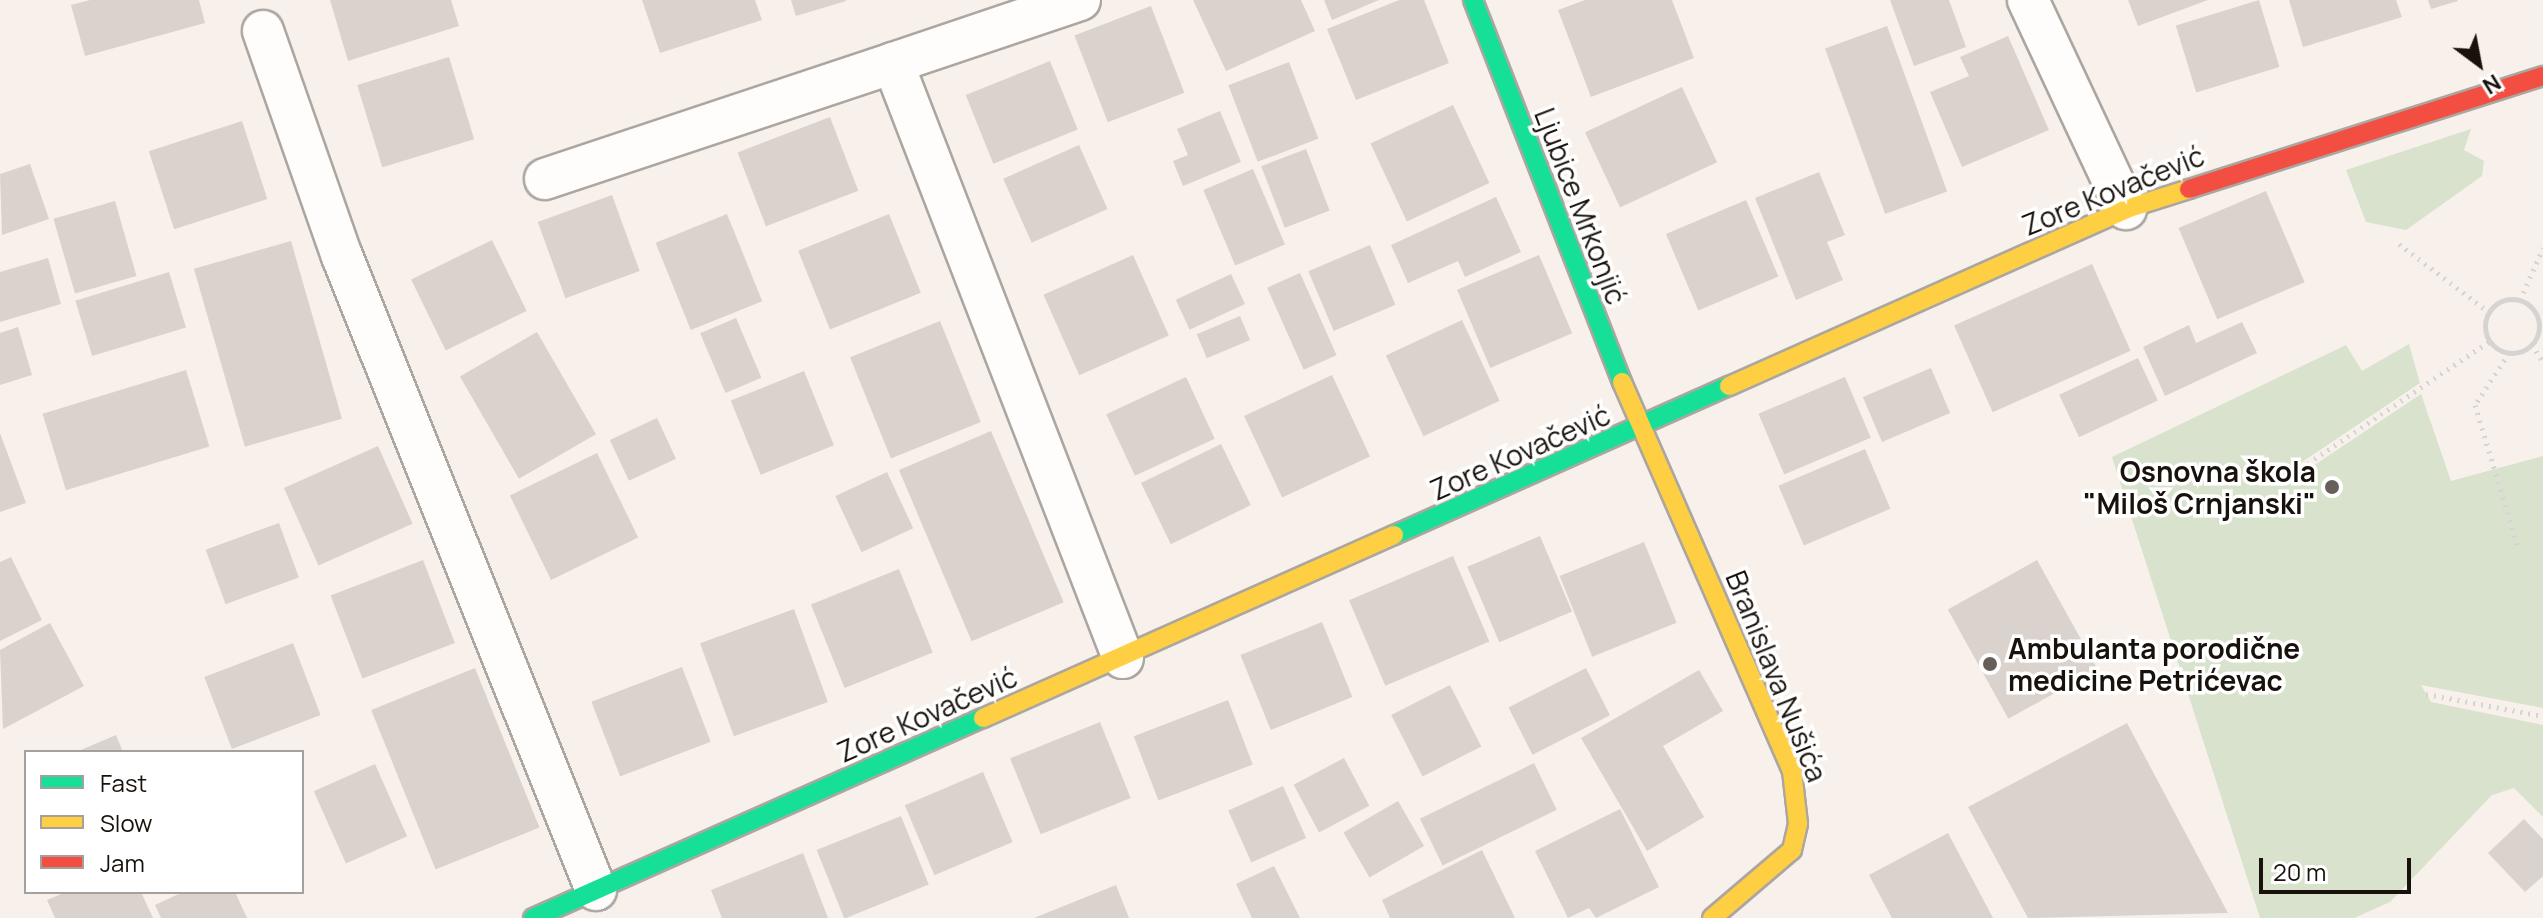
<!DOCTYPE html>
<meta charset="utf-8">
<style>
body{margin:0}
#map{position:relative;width:2543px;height:918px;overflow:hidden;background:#f8f1eb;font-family:Manrope,sans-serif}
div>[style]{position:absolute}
.green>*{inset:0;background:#d8e2cd}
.building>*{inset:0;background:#dad2cd;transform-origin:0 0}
.path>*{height:5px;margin-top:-2.5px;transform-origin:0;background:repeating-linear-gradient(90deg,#d6d4d2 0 2px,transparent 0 8px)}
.path>.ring{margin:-2.5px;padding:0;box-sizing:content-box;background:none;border:5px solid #d6d4d2;border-radius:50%}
.roads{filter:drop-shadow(2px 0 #aca6a0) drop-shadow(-2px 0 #aca6a0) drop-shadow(0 2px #aca6a0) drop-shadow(0 -2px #aca6a0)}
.street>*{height:40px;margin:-20px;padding:0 20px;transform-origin:20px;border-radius:20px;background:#fefdfc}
.fast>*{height:18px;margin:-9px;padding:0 9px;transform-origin:9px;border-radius:9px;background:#16e098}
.slow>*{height:18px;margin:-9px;padding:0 9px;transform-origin:9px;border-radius:9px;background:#ffcf43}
.jam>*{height:18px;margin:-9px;padding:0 9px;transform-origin:9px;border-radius:9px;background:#f24e42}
.dots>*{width:22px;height:22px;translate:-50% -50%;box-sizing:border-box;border:4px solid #fff;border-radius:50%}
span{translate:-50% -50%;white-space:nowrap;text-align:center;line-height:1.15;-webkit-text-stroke:7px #fff;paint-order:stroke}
.street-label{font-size:28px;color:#19120c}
.poi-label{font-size:28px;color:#19120c;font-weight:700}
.right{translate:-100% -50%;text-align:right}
.left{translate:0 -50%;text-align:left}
.legend{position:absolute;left:24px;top:750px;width:280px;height:144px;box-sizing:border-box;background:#fff;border:2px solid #a3a09e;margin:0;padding:10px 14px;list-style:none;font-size:24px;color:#19120c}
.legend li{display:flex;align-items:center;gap:16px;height:40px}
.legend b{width:40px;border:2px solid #a3a09e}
.north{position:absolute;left:2439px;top:24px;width:80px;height:80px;-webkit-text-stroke:6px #fff;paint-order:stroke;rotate:148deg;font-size:22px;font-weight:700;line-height:32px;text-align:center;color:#19120c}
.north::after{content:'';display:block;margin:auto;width:28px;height:36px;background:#19120c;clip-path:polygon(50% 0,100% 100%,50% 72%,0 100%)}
.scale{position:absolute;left:2259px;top:858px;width:152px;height:36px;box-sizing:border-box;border:4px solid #19120c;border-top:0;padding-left:10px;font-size:24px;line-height:28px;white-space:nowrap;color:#19120c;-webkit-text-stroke:6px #fff;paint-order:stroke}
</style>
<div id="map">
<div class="green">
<i style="clip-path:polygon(2471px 129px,2464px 150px,2484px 161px,2482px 176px,2406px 230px,2366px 222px,2346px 170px)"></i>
<i style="clip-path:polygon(2409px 344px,2420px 383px,2299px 464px,2304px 472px,2421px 394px,2451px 481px,2543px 456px,2543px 708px,2421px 685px,2431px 702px,2543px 725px,2543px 817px,2514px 788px,2492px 795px,2390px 902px,2354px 918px,2260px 918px,2112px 457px,2346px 345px,2362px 371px)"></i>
</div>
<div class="building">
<i style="clip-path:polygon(90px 0,199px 0,205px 23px,85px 56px,71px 5px)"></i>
<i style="clip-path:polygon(330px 0,451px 0,459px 26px,348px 61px)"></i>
<i style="clip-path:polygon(642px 0,755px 0,762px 20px,660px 53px)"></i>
<i style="clip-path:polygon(791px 0,846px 0,846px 1px,796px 16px)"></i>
<i style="clip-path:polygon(1193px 0,1301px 0,1315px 31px,1226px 71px)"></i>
<i style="clip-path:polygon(1324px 0,1379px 0,1332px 20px)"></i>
<i style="clip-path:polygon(1399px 0,1424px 0,1449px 63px,1356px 100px,1327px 29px)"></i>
<i style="clip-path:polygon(1585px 0,1672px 0,1694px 58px,1591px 97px,1558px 10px)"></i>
<i style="clip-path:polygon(1890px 0,1949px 0,1966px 47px,1914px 66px)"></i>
<i style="clip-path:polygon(2128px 0,2208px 0,2138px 26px)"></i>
<i style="left:2259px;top:0;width:70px;height:87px;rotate:73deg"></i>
<i style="clip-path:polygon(2289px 0,2396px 0,2402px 17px,2303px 47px)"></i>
<i style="clip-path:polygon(2428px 0,2457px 0,2458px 1px,2431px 9px)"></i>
<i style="left:1151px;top:6px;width:93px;height:82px;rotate:69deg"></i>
<i style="left:1887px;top:26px;width:176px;height:66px;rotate:70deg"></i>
<i style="clip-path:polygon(2008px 36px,2049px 130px,1962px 167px,1930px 92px,1969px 76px,1960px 57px)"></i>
<i style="left:449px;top:57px;width:86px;height:96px;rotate:73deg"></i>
<i style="left:1050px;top:61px;width:74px;height:91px;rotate:68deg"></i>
<i style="left:1289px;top:62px;width:82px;height:65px;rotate:69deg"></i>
<i style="left:1682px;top:87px;width:83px;height:107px;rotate:65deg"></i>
<i style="left:1453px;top:105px;width:86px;height:91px;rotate:65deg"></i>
<i style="clip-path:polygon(1220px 111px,1241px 162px,1183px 186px,1173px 161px,1188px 155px,1177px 129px)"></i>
<i style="left:830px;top:117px;width:79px;height:99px;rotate:69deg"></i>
<i style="left:242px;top:121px;width:82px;height:98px;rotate:72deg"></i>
<i style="left:1079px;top:145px;width:70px;height:83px;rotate:66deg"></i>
<i style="left:1306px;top:149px;width:66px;height:48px;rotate:69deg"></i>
<i style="clip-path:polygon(30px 164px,49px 219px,2px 235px,0 174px)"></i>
<i style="left:1253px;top:169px;width:82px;height:54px;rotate:67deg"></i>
<i style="clip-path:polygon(1819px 172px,1845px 235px,1827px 242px,1843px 280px,1796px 300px,1755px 198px)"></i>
<i style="left:2266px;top:191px;width:99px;height:95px;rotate:67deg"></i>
<i style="left:612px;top:195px;width:81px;height:79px;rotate:70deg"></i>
<i style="clip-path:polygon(1496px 197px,1521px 252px,1465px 277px,1458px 261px,1408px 283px,1391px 245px)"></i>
<i style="left:1746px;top:200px;width:83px;height:87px;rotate:67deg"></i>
<i style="left:115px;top:201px;width:78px;height:64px;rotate:74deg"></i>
<i style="left:727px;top:214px;width:94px;height:77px;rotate:68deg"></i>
<i style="left:889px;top:214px;width:85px;height:98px;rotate:68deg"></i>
<i style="left:492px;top:240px;width:79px;height:90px;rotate:64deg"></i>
<i style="left:291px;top:241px;width:185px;height:101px;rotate:74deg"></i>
<i style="left:1370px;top:245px;width:65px;height:67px;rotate:67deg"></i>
<i style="left:1133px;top:255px;width:88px;height:98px;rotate:66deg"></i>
<i style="left:1539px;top:255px;width:85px;height:89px;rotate:67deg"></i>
<i style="clip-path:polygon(48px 258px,61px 304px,0 322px,0 272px)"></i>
<i style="left:2092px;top:264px;width:95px;height:151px;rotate:66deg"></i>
<i style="left:169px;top:272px;width:58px;height:98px;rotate:73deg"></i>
<i style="left:1300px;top:273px;width:90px;height:36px;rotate:66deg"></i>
<i style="left:1231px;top:274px;width:33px;height:61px;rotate:65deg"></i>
<i style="left:1240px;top:316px;width:26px;height:47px;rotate:67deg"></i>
<i style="left:736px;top:318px;width:65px;height:39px;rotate:67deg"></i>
<i style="left:1462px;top:320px;width:89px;height:84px;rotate:65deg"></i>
<i style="left:940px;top:321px;width:109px;height:97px;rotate:68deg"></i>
<i style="clip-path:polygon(2242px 322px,2257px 353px,2165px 396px,2143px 347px,2189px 325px,2196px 343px)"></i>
<i style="clip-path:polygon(18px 327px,32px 375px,0 385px,0 333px)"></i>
<i style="left:537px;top:332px;width:118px;height:89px;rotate:60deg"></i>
<i style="left:2138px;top:358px;width:47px;height:87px;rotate:65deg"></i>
<i style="left:1931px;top:368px;width:49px;height:74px;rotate:67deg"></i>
<i style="left:186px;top:370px;width:80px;height:150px;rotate:73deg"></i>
<i style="left:804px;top:371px;width:80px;height:79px;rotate:68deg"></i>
<i style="left:1332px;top:375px;width:90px;height:97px;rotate:65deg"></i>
<i style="left:1186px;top:377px;width:68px;height:88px;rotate:65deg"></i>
<i style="left:1845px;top:377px;width:66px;height:94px;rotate:67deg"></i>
<i style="left:657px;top:418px;width:45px;height:52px;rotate:65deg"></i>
<i style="left:991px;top:431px;width:186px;height:100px;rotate:67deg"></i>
<i style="clip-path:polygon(0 433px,26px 503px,0 512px)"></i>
<i style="left:1221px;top:444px;width:68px;height:89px;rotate:64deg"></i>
<i style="left:378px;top:446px;width:85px;height:103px;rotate:66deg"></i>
<i style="left:1865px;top:449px;width:65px;height:94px;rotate:67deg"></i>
<i style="left:597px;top:453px;width:94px;height:97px;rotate:64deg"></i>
<i style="left:887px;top:472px;width:62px;height:57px;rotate:65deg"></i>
<i style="left:279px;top:523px;width:58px;height:78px;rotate:70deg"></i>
<i style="left:1540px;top:536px;width:82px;height:79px;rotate:67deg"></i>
<i style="left:1644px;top:542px;width:87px;height:91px;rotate:68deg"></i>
<i style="left:1453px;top:556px;width:93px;height:113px;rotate:67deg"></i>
<i style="clip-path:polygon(11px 557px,42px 620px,0 641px,0 562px)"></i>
<i style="left:423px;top:560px;width:89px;height:99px;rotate:69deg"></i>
<i style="left:2037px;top:560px;width:125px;height:102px;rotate:61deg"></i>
<i style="left:899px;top:569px;width:90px;height:95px;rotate:68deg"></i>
<i style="left:794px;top:609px;width:99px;height:100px;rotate:70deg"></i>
<i style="left:1322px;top:622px;width:81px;height:88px;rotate:68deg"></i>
<i style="clip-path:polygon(50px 623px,84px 686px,3px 729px,0 650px)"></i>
<i style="left:293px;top:643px;width:77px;height:95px;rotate:69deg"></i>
<i style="left:682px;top:667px;width:80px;height:97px;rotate:69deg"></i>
<i style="left:475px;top:668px;width:172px;height:112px;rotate:68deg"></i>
<i style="left:1586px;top:668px;width:53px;height:87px;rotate:63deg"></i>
<i style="clip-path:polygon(1699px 670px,1723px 711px,1663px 746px,1704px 817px,1647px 851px,1581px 738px)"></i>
<i style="left:1450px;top:685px;width:69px;height:66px;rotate:63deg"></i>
<i style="left:1228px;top:700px;width:69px;height:101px;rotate:69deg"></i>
<i style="left:1100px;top:722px;width:82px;height:97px;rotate:68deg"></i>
<i style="clip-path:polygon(2127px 723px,2228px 913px,2028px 918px,1968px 807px)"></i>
<i style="clip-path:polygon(116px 735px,123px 752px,76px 752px)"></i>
<i style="left:1344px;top:758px;width:54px;height:57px;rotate:62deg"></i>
<i style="left:1534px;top:763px;width:52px;height:127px;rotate:64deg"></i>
<i style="left:375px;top:764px;width:79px;height:67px;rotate:66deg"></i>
<i style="left:983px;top:772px;width:76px;height:85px;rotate:67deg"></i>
<i style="left:1283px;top:786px;width:57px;height:60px;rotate:66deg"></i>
<i style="left:1398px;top:801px;width:52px;height:63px;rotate:60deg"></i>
<i style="clip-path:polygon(1620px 809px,1659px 887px,1596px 918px,1589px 908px,1568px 918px,1535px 851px)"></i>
<i style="left:901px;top:816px;width:74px;height:91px;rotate:68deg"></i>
<i style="clip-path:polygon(2524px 819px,2543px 839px,2543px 876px,2525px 892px,2488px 853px)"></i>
<i style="clip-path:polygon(1948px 833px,1993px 918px,1892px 918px,1869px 875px)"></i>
<i style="clip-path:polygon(1482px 850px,1515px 918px,1390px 918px,1382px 900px)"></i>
<i style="clip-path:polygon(803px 853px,828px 918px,722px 918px,711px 890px)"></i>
<i style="clip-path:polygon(1274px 866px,1300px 918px,1252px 918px,1236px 884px)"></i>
<i style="clip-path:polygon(1116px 885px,1129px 918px,1034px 918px)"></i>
<i style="clip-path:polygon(66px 892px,141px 892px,153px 918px,55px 918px,47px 900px)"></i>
<i style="clip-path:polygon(183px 892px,235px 892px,247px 918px,161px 918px,155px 905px)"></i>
</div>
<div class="path">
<i style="left:2399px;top:244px;width:113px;rotate:37.1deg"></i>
<i class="ring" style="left:2485px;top:299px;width:49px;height:49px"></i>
<i style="left:2520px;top:300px;width:57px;rotate:-66.1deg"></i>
<i style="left:2532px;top:344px;width:21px;rotate:59deg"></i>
<i style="left:2509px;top:353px;width:62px;rotate:123.2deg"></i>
<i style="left:2475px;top:405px;width:152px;rotate:73.2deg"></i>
<i style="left:2301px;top:468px;width:228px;rotate:-33.9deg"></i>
<i style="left:2426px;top:694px;width:119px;rotate:10.6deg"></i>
</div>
<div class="roads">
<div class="street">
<i style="left:1080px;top:0;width:197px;rotate:161.4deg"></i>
<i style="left:893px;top:63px;width:638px;rotate:68.87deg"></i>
<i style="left:2028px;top:0;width:231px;rotate:64.9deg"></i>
<i style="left:263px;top:31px;width:238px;rotate:70.7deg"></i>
<i style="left:342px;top:256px;width:683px;rotate:68.17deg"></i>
<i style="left:545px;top:179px;width:367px;rotate:-18.4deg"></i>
</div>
<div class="fast">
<i style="left:1473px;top:0;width:410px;rotate:68.7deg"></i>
<i style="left:1394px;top:535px;width:367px;rotate:-24deg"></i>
<i style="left:533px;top:918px;width:492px;rotate:-24deg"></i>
</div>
<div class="slow">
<i style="left:1622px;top:382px;width:425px;rotate:66.4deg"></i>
<i style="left:1792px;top:771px;width:53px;rotate:83.5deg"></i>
<i style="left:1798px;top:824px;width:27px;rotate:103deg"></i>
<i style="left:1792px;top:850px;width:105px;rotate:139.6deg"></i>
<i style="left:1729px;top:386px;width:435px;rotate:-24deg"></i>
<i style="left:2126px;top:209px;width:66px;rotate:-17.6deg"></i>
<i style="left:983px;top:718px;width:450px;rotate:-24deg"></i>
</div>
<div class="jam">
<i style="left:2189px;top:189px;width:372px;rotate:-17.7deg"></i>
</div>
</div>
<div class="dots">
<i style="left:2332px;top:487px;background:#67605a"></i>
<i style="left:1990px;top:664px;background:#67605a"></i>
</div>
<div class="street-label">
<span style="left:2113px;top:190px;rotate:-22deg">Zore Kovačević</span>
<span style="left:1581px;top:206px;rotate:69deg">Ljubice Mrkonjić</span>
<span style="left:1520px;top:452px;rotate:-24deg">Zore Kovačević</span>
<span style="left:1777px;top:676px;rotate:68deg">Branislava Nušića</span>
<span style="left:927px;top:714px;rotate:-24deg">Zore Kovačević</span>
</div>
<div class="poi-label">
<span class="right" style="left:2316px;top:487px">Osnovna škola<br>"Miloš Crnjanski"</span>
<span class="left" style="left:2008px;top:664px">Ambulanta porodične<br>medicine Petrićevac</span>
</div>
<ul class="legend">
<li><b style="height:10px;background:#16e098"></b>Fast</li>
<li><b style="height:10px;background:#ffcf43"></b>Slow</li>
<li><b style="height:10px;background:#f24e42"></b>Jam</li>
</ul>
<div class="north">N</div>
<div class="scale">20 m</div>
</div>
